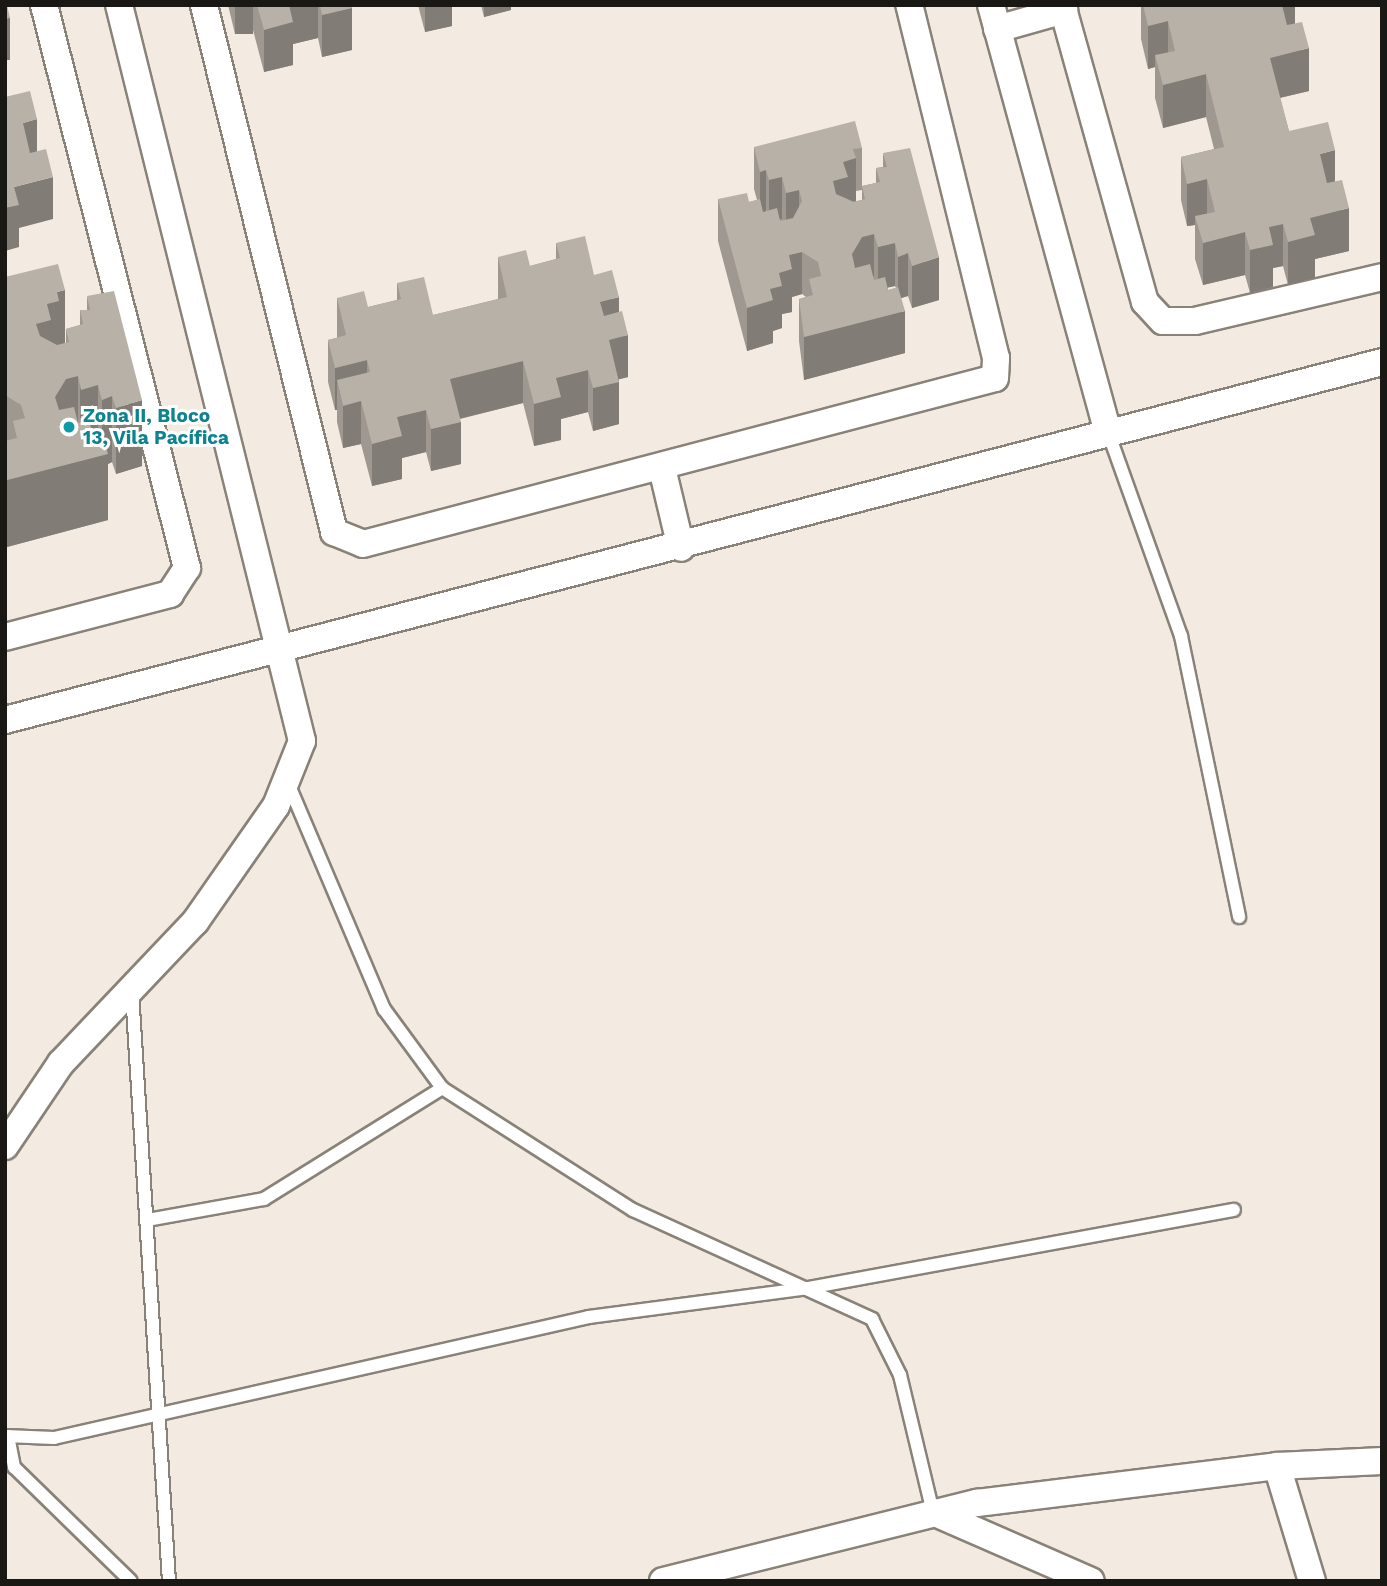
<!DOCTYPE html>
<meta charset="utf-8">
<style>
body{margin:0}
#map{position:relative;width:1387px;height:1586px;overflow:hidden;background:#f3ebe1;font-family:"Work Sans",sans-serif}
div>[style]{position:absolute}
.roads{filter:drop-shadow(2px 0 #898278) drop-shadow(-2px 0 #898278) drop-shadow(0 2px #898278) drop-shadow(0 -2px #898278)}
.lane>*{height:12px;margin:-6px;padding:0 6px;transform-origin:6px;border-radius:6px;background:#fff}
.street>*{height:26px;margin:-13px;padding:0 13px;transform-origin:13px;border-radius:13px;background:#fff}
.wall>*{inset:0;background:#9e9890}
.shaded-wall>*{inset:0;background:#817c75;transform-origin:0 0}
.building>*{inset:0;background:#b8b1a7}
.dots>*{width:19px;height:19px;translate:-50% -50%;box-sizing:border-box;border:4px solid #fff;border-radius:50%}
span{translate:-50% -50%;white-space:nowrap;text-align:center;line-height:1.15;-webkit-text-stroke:6px #fff;paint-order:stroke}
.culture-label{font-size:19px;color:#0d838f;font-weight:700}
.left{translate:0 -50%;text-align:left}
.frame{position:absolute;inset:0;border:7px solid #1a1814;pointer-events:none}
</style>
<div id="map">
<div class="roads">
<div class="lane">
<i style="left:1108px;top:432px;width:217px;rotate:70.3deg"></i>
<i style="left:1181px;top:636px;width:287px;rotate:78.3deg"></i>
<i style="left:288px;top:783px;width:246px;rotate:67deg"></i>
<i style="left:384px;top:1009px;width:98px;rotate:53.7deg"></i>
<i style="left:442px;top:1088px;width:227px;rotate:32.6deg"></i>
<i style="left:633px;top:1210px;width:263px;rotate:24.5deg"></i>
<i style="left:872px;top:1319px;width:63px;rotate:63.4deg"></i>
<i style="left:900px;top:1375px;width:141px;rotate:76.5deg"></i>
<i style="left:132px;top:992px;width:590px;rotate:86.41deg"></i>
<i style="left:147px;top:1220px;width:119px;rotate:-10.2deg"></i>
<i style="left:264px;top:1199px;width:210px;rotate:-31.9deg"></i>
<i style="left:5px;top:1436px;width:49px;rotate:2.3deg"></i>
<i style="left:54px;top:1438px;width:549px;rotate:-12.74deg"></i>
<i style="left:589px;top:1317px;width:221px;rotate:-7.5deg"></i>
<i style="left:808px;top:1288px;width:433px;rotate:-10.4deg"></i>
<i style="left:8px;top:1436px;width:32px;rotate:79deg"></i>
<i style="left:14px;top:1467px;width:163px;rotate:44.3deg"></i>
</div>
<div class="street">
<i style="left:204px;top:5px;width:543px;rotate:76.14deg"></i>
<i style="left:334px;top:532px;width:31px;rotate:22deg"></i>
<i style="left:363px;top:544px;width:653px;rotate:-14.72deg"></i>
<i style="left:995px;top:378px;width:20px;rotate:-87deg"></i>
<i style="left:996px;top:358px;width:364px;rotate:-103.8deg"></i>
<i style="left:991px;top:5px;width:443px;rotate:74.7deg"></i>
<i style="left:1062px;top:5px;width:308px;rotate:74.4deg"></i>
<i style="left:1145px;top:302px;width:26px;rotate:47deg"></i>
<i style="left:1163px;top:321px;width:32px"></i>
<i style="left:1195px;top:321px;width:192px;rotate:-13.2deg"></i>
<i style="left:997px;top:29px;width:70px;rotate:-15.8deg"></i>
<i style="left:662px;top:468px;width:82px;rotate:76.6deg"></i>
<i style="left:5px;top:637px;width:171px;rotate:-14.6deg"></i>
<i style="left:170px;top:594px;width:31px;rotate:-57deg"></i>
<i style="left:187px;top:568px;width:581px;rotate:-104.25deg"></i>
<i style="left:5px;top:720px;width:1423px;rotate:-14.57deg"></i>
<i style="left:5px;top:1146px;width:100px;rotate:-56deg"></i>
<i style="left:61px;top:1063px;width:195px;rotate:-46.5deg"></i>
<i style="left:195px;top:922px;width:141px;rotate:-55.1deg"></i>
<i style="left:276px;top:806px;width:70px;rotate:-68.2deg"></i>
<i style="left:302px;top:741px;width:758px;rotate:-103.96deg"></i>
<i style="left:1277px;top:1466px;width:120px;rotate:73.1deg"></i>
<i style="left:933px;top:1512px;width:172px;rotate:23.6deg"></i>
<i style="left:663px;top:1581px;width:324px;rotate:-14deg"></i>
<i style="left:977px;top:1503px;width:302px;rotate:-7deg"></i>
<i style="left:1277px;top:1466px;width:105px;rotate:-2.7deg"></i>
</div>
</div>
<div class="wall">
<i style="clip-path:polygon(228px 5px,352px 5px,352px 50px,322px 57px,318px 38px,293px 44px,293px 65px,264px 72px,253px 30px,235px 34px)"></i>
<i style="clip-path:polygon(418px 5px,452px 5px,452px 26px,425px 32px)"></i>
<i style="clip-path:polygon(481px 5px,511px 5px,511px 10px,484px 17px)"></i>
<i style="clip-path:polygon(1141px 5px,1295px 5px,1295px 24px,1309px 91px,1280px 98px,1289px 131px,1335px 182px,1349px 251px,1315px 259px,1315px 278px,1288px 285px,1283px 266px,1273px 268px,1273px 287px,1250px 293px,1245px 275px,1203px 285px,1195px 259px,1195px 225px,1187px 226px,1181px 200px,1181px 157px,1214px 149px,1206px 117px,1163px 128px,1155px 98px,1155px 67px,1148px 69px,1141px 39px)"></i>
<i style="clip-path:polygon(evenodd,754px 147px,862px 148px,862px 186px,876px 183px,876px 168px,883px 167px,883px 153px,939px 300px,912px 308px,908px 296px,901px 298px,905px 353px,804px 380px,799px 341px,799px 299px,806px 297px,802px 294px,792px 297px,792px 312px,782px 314px,782px 328px,773px 331px,773px 343px,747px 351px,718px 241px,718px 199px,749px 202px,757px 200px,754px 189px,754px 147px,862px 190px,862px 200px,852px 202px,856px 201px,856px 191px,862px 190px,754px 147px,895px 286px,896px 288px,888px 290px,888px 287px,895px 286px)"></i>
<i style="clip-path:polygon(556px 243px,594px 275px,619px 312px,628px 377px,619px 379px,619px 424px,593px 431px,588px 412px,561px 419px,561px 440px,534px 446px,523px 403px,460px 419px,461px 464px,431px 471px,426px 452px,402px 458px,402px 479px,372px 486px,361px 444px,343px 448px,337px 422px,337px 410px,335px 410px,328px 382px,328px 340px,337px 338px,337px 298px,368px 307px,397px 300px,397px 283px,433px 315px,498px 299px,498px 257px,530px 266px,556px 259px)"></i>
<i style="clip-path:polygon(5px 277px,65px 343px,66px 343px,66px 329px,80px 325px,80px 310px,87px 310px,87px 296px,142px 466px,116px 474px,112px 462px,108px 464px,108px 520px,7px 547px,5px 529px)"></i>
</div>
<div class="shaded-wall">
<i style="left:235px;top:5px;width:18px;height:29px"></i>
<i style="clip-path:polygon(288px 5px,318px 5px,318px 38px,293px 44px,293px 65px,264px 72px,264px 30px)"></i>
<i style="clip-path:polygon(425px 5px,452px 5px,452px 26px,425px 32px)"></i>
<i style="clip-path:polygon(484px 5px,511px 5px,511px 10px,484px 17px)"></i>
<i style="left:1279px;top:5px;width:16px;height:31px"></i>
<i style="clip-path:polygon(352px 8px,352px 50px,322px 57px,322px 15px)"></i>
<i style="left:10px;top:18px;width:42px;height:5px;rotate:90deg"></i>
<i style="clip-path:polygon(1168px 21px,1168px 64px,1155px 55px,1155px 67px,1148px 69px,1148px 26px)"></i>
<i style="clip-path:polygon(1309px 48px,1309px 91px,1270px 100px,1270px 58px)"></i>
<i style="clip-path:polygon(1206px 74px,1206px 117px,1163px 128px,1163px 85px)"></i>
<i style="clip-path:polygon(37px 119px,37px 162px,23px 166px,23px 123px)"></i>
<i style="clip-path:polygon(1335px 150px,1335px 193px,1320px 196px,1320px 154px)"></i>
<i style="clip-path:polygon(856px 158px,856px 201px,848px 203px,833px 223px,833px 181px,843px 162px)"></i>
<i style="left:766px;top:170px;width:43px;height:6px;rotate:90deg"></i>
<i style="clip-path:polygon(53px 177px,53px 219px,19px 228px,19px 247px,5px 251px,5px 208px,14px 187px)"></i>
<i style="left:782px;top:177px;width:42px;height:13px;rotate:90deg"></i>
<i style="clip-path:polygon(1207px 179px,1207px 222px,1195px 216px,1195px 225px,1187px 226px,1187px 184px)"></i>
<i style="clip-path:polygon(799px 190px,799px 232px,786px 236px,786px 193px)"></i>
<i style="clip-path:polygon(1349px 208px,1349px 251px,1315px 259px,1315px 278px,1288px 285px,1288px 242px,1310px 218px)"></i>
<i style="clip-path:polygon(1283px 224px,1283px 266px,1273px 268px,1273px 287px,1250px 293px,1250px 250px,1269px 227px)"></i>
<i style="clip-path:polygon(1245px 232px,1245px 275px,1203px 285px,1203px 243px)"></i>
<i style="clip-path:polygon(874px 234px,874px 276px,852px 296px,852px 254px,862px 237px)"></i>
<i style="clip-path:polygon(895px 243px,895px 286px,878px 290px,878px 247px)"></i>
<i style="clip-path:polygon(802px 252px,802px 294px,792px 297px,792px 312px,782px 314px,782px 328px,773px 331px,773px 343px,747px 351px,747px 308px,770px 289px,789px 255px)"></i>
<i style="clip-path:polygon(908px 253px,908px 296px,898px 299px,898px 257px)"></i>
<i style="clip-path:polygon(939px 257px,939px 300px,912px 308px,912px 266px)"></i>
<i style="clip-path:polygon(65px 290px,65px 356px,36px 390px,36px 324px,47px 304px,57px 292px)"></i>
<i style="clip-path:polygon(619px 297px,619px 337px,628px 335px,628px 377px,609px 382px,600px 302px)"></i>
<i style="clip-path:polygon(905px 311px,905px 353px,804px 380px,804px 337px)"></i>
<i style="clip-path:polygon(367px 360px,367px 403px,361px 401px,361px 444px,343px 448px,343px 406px,337px 380px,337px 410px,335px 410px,335px 368px)"></i>
<i style="clip-path:polygon(523px 361px,523px 403px,450px 421px,450px 379px)"></i>
<i style="clip-path:polygon(588px 370px,588px 412px,561px 419px,561px 440px,534px 446px,534px 404px,556px 378px)"></i>
<i style="clip-path:polygon(78px 376px,78px 443px,55px 463px,55px 397px,66px 379px)"></i>
<i style="clip-path:polygon(619px 382px,619px 424px,593px 431px,593px 388px)"></i>
<i style="left:98px;top:385px;width:67px;height:18px;rotate:90deg"></i>
<i style="clip-path:polygon(112px 396px,112px 462px,108px 464px,108px 520px,7px 547px,7px 480px,102px 455px,102px 400px)"></i>
<i style="clip-path:polygon(142px 400px,142px 466px,116px 474px,116px 408px)"></i>
<i style="clip-path:polygon(426px 410px,426px 452px,402px 458px,402px 479px,372px 486px,372px 444px,397px 417px)"></i>
<i style="clip-path:polygon(461px 422px,461px 464px,431px 471px,431px 429px)"></i>
</div>
<div class="building">
<i style="clip-path:polygon(5px 5px,7px 5px,10px 18px,5px 19px)"></i>
<i style="clip-path:polygon(257px 5px,289px 5px,293px 22px,264px 30px)"></i>
<i style="clip-path:polygon(320px 5px,352px 5px,352px 8px,322px 15px)"></i>
<i style="clip-path:polygon(1143px 5px,1282px 5px,1287px 25px,1302px 22px,1309px 48px,1270px 58px,1289px 131px,1328px 122px,1335px 150px,1320px 154px,1327px 183px,1342px 180px,1349px 208px,1310px 218px,1315px 235px,1288px 242px,1283px 224px,1269px 227px,1273px 245px,1250px 250px,1245px 232px,1203px 243px,1195px 216px,1215px 212px,1207px 179px,1187px 184px,1181px 157px,1224px 147px,1206px 74px,1163px 85px,1155px 55px,1175px 51px,1168px 21px,1148px 26px)"></i>
<i style="clip-path:polygon(30px 91px,37px 119px,23px 123px,30px 153px,46px 149px,53px 177px,14px 187px,19px 205px,5px 208px,5px 97px)"></i>
<i style="clip-path:polygon(855px 121px,862px 148px,853px 149px,856px 158px,843px 162px,848px 177px,833px 181px,836px 194px,854px 202px,865px 199px,862px 186px,880px 182px,876px 168px,887px 167px,883px 153px,910px 148px,939px 257px,912px 266px,908px 253px,898px 257px,895px 243px,878px 247px,874px 234px,862px 237px,852px 254px,855px 268px,870px 264px,874px 280px,885px 277px,888px 290px,898px 287px,905px 311px,804px 337px,799px 299px,813px 295px,809px 279px,821px 276px,818px 262px,802px 252px,789px 255px,792px 269px,779px 273px,782px 286px,770px 289px,773px 300px,747px 308px,718px 199px,747px 193px,749px 202px,760px 199px,763px 212px,777px 208px,780px 221px,793px 218px,802px 201px,799px 190px,786px 193px,782px 177px,769px 180px,766px 170px,760px 172px,754px 147px)"></i>
<i style="clip-path:polygon(585px 236px,594px 275px,612px 270px,619px 297px,600px 302px,604px 316px,622px 311px,628px 335px,609px 340px,619px 382px,593px 388px,588px 370px,556px 378px,561px 397px,534px 404px,523px 361px,450px 379px,461px 422px,431px 429px,426px 410px,397px 417px,402px 436px,372px 444px,361px 401px,343px 406px,337px 380px,370px 372px,367px 360px,335px 368px,328px 340px,346px 335px,337px 298px,364px 291px,368px 307px,401px 299px,397px 283px,424px 277px,433px 315px,507px 297px,498px 257px,526px 250px,530px 266px,560px 258px,556px 243px)"></i>
<i style="clip-path:polygon(58px 264px,65px 290px,57px 292px,59px 301px,47px 304px,51px 320px,36px 324px,40px 336px,57px 345px,69px 342px,66px 329px,83px 324px,80px 310px,90px 310px,87px 296px,114px 291px,142px 400px,116px 408px,112px 396px,102px 400px,98px 385px,81px 390px,78px 376px,66px 379px,55px 397px,59px 410px,74px 407px,78px 423px,89px 420px,92px 432px,102px 429px,108px 454px,7px 480px,5px 463px,5px 441px,17px 438px,13px 421px,25px 418px,21px 405px,5px 395px,5px 277px)"></i>
</div>
<div class="dots">
<i style="left:69px;top:427px;background:#0f9aa8"></i>
</div>
<div class="culture-label">
<span class="left" style="left:83px;top:427px">Zona II, Bloco<br>13, Vila Pacífica</span>
</div>
<div class="frame"></div>
</div>
